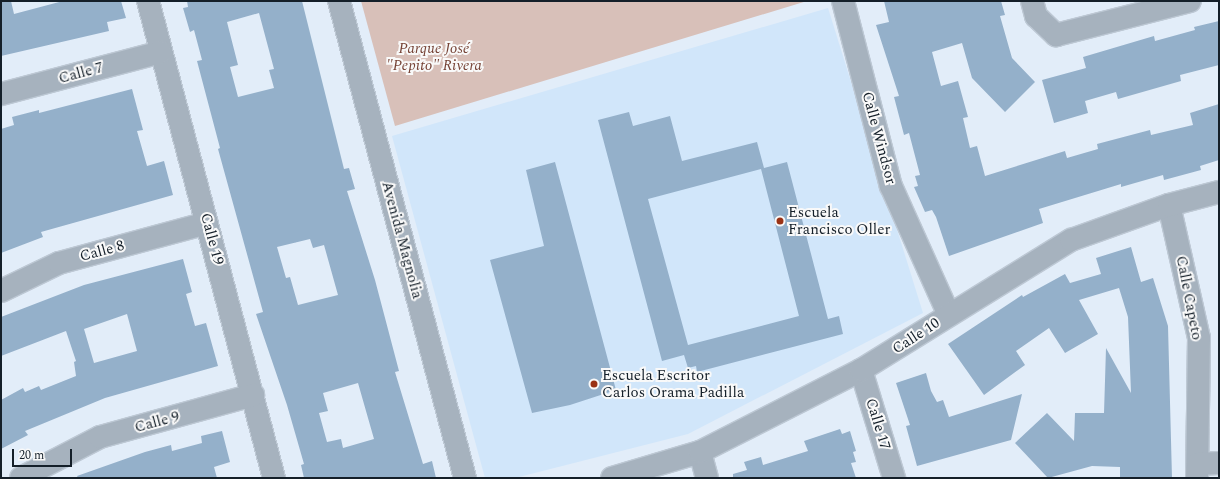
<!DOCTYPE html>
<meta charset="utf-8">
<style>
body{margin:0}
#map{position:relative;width:1220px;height:479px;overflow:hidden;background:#e2edf9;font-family:Spectral,serif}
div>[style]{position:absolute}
.built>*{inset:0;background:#d1e6fa}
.green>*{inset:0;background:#d8c0b9}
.building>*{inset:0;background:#94b0ca}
.roads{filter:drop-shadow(1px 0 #bdc8d4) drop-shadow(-1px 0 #bdc8d4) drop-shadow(0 1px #bdc8d4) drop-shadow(0 -1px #bdc8d4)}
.minor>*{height:22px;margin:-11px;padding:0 11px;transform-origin:11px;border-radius:11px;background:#a6b2be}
.dots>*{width:11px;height:11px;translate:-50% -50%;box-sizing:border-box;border:2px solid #f9f9f9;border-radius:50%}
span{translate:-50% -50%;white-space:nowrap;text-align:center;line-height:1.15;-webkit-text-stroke:4px #f9f9f9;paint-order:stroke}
.park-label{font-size:15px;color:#764336;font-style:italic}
.street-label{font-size:15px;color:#141f29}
.poi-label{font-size:15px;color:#141f29}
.left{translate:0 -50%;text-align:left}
.frame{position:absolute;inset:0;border:2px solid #141f29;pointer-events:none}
.scale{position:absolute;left:12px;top:449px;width:60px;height:18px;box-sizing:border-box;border:2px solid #141f29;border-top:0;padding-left:5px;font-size:12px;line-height:14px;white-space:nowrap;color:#141f29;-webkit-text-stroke:3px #f9f9f9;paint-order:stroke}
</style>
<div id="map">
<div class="built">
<i style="clip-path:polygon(828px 8px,923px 313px,688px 434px,515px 478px,485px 478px,392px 136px)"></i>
</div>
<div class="green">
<i style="clip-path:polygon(361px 1px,807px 1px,395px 126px)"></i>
</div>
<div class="building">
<i style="clip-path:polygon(1px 1px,11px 1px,14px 14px,63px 1px,121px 1px,126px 18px,107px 22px,109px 31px,1px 56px)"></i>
<i style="clip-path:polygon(evenodd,187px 1px,302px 1px,344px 169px,349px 168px,355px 189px,347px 191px,375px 280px,399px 371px,395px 372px,423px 464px,432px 461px,436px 478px,304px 478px,301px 465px,304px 464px,287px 405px,256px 314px,263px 312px,218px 149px,220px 148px,197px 61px,202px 60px,194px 30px,190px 32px,183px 8px,188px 7px,187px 1px,259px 13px,274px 69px,269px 70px,274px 88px,238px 97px,230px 67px,238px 65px,227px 22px,259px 13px,187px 1px,310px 239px,313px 248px,324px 245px,338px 295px,298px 305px,290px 277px,286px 278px,277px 247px,310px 239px,187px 1px,358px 383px,374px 439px,343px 448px,341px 439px,327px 442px,319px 413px,328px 411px,323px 393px,358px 383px)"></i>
<i style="clip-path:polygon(884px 1px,1001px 1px,1005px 15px,1000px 16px,1012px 58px,1035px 82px,1005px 112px,972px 78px,962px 43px,932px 52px,941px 86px,958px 81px,968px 117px,963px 118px,970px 148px,977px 146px,985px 176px,1065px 151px,1067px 158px,1098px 149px,1097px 144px,1150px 130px,1151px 135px,1193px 125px,1190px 113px,1219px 104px,1219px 160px,1200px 166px,1201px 170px,1164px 180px,1163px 175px,1121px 187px,1121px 184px,1039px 209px,1043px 223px,949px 256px,936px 217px,932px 210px,925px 212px,914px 187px,918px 186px,915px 176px,920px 175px,909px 133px,904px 135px,894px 97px,899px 96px,876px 25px,889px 22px)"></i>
<i style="clip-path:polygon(1219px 21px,1219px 65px,1180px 75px,1181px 81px,1118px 99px,1116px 92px,1085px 101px,1088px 113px,1054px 123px,1042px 80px,1086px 68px,1083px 57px,1154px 36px,1155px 41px,1195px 30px,1194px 27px)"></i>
<i style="clip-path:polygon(132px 89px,143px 130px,137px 131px,147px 166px,164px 161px,173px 195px,41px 232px,43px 237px,1px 253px,1px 129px,14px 125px,12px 117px,39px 110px,39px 113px)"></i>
<i style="clip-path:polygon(evenodd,629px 112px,633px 126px,670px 116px,682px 161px,757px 142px,764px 168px,787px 162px,828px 319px,839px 316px,843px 334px,697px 372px,696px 366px,688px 368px,684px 355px,662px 361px,598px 120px,629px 112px,761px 169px,799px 316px,688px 345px,648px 199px,761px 169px)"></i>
<i style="clip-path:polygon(555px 162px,616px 390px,570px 405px,532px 413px,490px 260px,544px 246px,526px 170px)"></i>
<i style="clip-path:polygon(1131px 247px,1141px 282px,1153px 278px,1168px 326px,1172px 478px,1120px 478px,1120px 467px,1092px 466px,1048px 478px,1015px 443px,1047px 413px,1074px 441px,1075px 413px,1104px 413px,1106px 348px,1131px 393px,1128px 317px,1119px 288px,1079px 300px,1098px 334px,1065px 353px,1049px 328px,1016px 351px,1025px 365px,984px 395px,948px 344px,1022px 295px,1023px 297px,1065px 274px,1070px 283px,1101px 274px,1096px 258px)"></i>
<i style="clip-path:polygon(evenodd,183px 259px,192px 292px,186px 294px,195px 326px,206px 323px,218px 366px,105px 398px,25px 431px,28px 435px,1px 449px,1px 400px,23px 388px,25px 392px,39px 386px,41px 390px,76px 376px,74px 362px,76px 361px,66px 331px,1px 356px,1px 317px,84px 285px,183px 259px,127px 314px,137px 351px,94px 363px,84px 329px,127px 314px)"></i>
<i style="clip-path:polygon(926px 373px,931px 391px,937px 402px,943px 400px,949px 417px,1022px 394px,1011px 440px,917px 466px,906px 426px,910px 425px,896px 383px)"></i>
<i style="clip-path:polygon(840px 429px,842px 434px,850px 431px,856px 451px,853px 452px,856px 462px,851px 463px,856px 478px,733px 478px,733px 474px,747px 470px,744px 462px,761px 457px,763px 465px,808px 451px,804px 441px)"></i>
<i style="clip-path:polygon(222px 431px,230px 462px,214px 467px,217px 478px,78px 478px,77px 476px,145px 452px,171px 445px,172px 451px,202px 443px,201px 436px)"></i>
</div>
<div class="roads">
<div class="minor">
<i style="left:148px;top:1px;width:493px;rotate:75.2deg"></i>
<i style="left:339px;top:1px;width:493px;rotate:75.2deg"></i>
<i style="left:843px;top:1px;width:191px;rotate:75.5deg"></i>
<i style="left:891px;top:186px;width:141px;rotate:65.8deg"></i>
<i style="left:1032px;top:1px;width:16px;rotate:75deg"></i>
<i style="left:1036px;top:16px;width:28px;rotate:44deg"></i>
<i style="left:1056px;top:35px;width:138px;rotate:-14.2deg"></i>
<i style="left:1px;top:94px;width:165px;rotate:-14.7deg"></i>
<i style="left:1169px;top:205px;width:136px;rotate:77.3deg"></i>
<i style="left:1199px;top:338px;width:140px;rotate:90.8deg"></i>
<i style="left:1px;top:291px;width:64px;rotate:-25.8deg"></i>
<i style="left:59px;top:263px;width:153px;rotate:-15.1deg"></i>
<i style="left:861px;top:370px;width:113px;rotate:73deg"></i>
<i style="left:700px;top:452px;width:27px;rotate:75deg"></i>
<i style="left:1198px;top:464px;width:21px;rotate:-3deg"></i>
<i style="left:21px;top:478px;width:89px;rotate:-27.4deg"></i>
<i style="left:100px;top:437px;width:159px;rotate:-15.4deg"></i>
<i style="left:612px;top:478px;width:92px;rotate:-16.5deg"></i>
<i style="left:700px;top:452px;width:181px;rotate:-27deg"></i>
<i style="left:861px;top:370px;width:247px;rotate:-31.8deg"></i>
<i style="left:1071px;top:240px;width:104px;rotate:-19.7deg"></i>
<i style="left:1169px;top:205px;width:52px;rotate:-14.6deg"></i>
</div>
</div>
<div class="dots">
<i style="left:780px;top:221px;background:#9a3215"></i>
<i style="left:594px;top:384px;background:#9a3215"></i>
</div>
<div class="park-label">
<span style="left:434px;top:57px">Parque José<br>"Pepito" Rivera</span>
</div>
<div class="street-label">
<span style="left:81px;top:73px;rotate:-15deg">Calle 7</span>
<span style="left:879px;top:138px;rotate:75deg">Calle Windsor</span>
<span style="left:212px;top:239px;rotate:75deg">Calle 19</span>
<span style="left:402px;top:240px;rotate:75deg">Avenida Magnolia</span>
<span style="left:102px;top:251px;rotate:-15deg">Calle 8</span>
<span style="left:1189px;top:298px;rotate:79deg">Calle Capeto</span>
<span style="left:916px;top:336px;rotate:-33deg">Calle 10</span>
<span style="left:157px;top:422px;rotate:-15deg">Calle 9</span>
<span style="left:878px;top:424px;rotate:73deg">Calle 17</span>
</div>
<div class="poi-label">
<span class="left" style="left:788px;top:221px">Escuela<br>Francisco Oller</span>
<span class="left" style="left:602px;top:384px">Escuela Escritor<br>Carlos Orama Padilla</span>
</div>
<div class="frame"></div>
<div class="scale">20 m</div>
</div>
